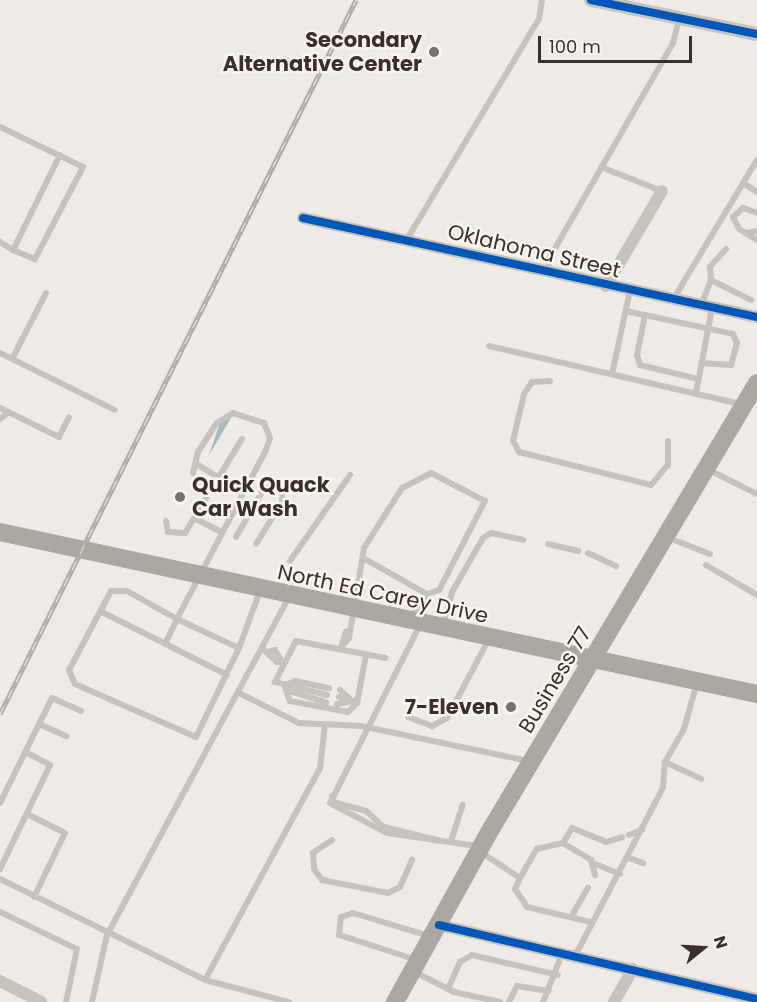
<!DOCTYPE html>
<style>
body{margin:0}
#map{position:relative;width:757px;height:1002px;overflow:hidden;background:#eeeae5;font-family:Poppins,sans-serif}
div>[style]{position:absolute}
.water>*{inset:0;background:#a2bfbe}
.service>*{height:6px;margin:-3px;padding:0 3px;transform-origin:3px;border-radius:3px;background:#c8c2bd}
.minor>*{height:12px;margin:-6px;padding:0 6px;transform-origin:6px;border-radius:6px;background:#c8c2bd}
.tertiary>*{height:14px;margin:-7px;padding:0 7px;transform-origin:7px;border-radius:7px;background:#c8c2bd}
.primary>*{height:18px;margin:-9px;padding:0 9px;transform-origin:9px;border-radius:9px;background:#ada7a2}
.rail>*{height:5px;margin-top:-2.5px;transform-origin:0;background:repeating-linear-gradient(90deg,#faf4ee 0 9px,#b0aba7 0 18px);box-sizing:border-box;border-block:2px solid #b0aba7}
.cycleway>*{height:8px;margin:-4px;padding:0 4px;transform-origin:4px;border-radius:4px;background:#0057b8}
.dots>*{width:16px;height:16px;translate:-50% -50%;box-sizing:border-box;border:3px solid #faf4ee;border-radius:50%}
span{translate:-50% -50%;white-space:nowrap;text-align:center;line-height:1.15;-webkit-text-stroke:5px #faf4ee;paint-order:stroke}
.poi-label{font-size:21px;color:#392f2b;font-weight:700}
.right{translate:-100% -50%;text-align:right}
.left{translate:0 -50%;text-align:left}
.street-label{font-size:21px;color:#392f2b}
.north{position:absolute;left:673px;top:918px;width:60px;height:60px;-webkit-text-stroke:4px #faf4ee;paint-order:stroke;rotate:72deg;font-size:16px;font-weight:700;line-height:24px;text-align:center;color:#392f2b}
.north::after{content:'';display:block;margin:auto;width:21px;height:27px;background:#392f2b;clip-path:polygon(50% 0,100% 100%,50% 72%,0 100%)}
.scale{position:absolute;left:538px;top:36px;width:154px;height:27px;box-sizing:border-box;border:3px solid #392f2b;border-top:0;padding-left:8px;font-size:18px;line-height:21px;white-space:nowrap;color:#392f2b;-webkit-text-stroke:4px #faf4ee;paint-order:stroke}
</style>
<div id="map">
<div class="water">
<i style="clip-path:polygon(230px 411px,231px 418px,209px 455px,221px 420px)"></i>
</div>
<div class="service">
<i style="left:0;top:127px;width:92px;rotate:25.7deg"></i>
<i style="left:83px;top:167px;width:104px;rotate:117.6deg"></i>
<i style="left:35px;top:259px;width:24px;rotate:-158deg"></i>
<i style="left:601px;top:167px;width:66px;rotate:21.5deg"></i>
<i style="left:743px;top:183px;width:17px;rotate:33deg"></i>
<i style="left:757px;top:213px;width:15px;rotate:-160deg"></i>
<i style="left:743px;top:208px;width:13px;rotate:138deg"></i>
<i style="left:733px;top:217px;width:13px;rotate:63deg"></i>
<i style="left:739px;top:229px;width:21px;rotate:31deg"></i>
<i style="left:746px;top:233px;width:11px;rotate:-10deg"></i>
<i style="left:406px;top:241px;width:259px;rotate:-59.1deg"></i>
<i style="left:539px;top:19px;width:19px;rotate:-81deg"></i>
<i style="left:0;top:242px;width:15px;rotate:32deg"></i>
<i style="left:13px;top:250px;width:106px;rotate:-63.7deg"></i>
<i style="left:726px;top:249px;width:24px;rotate:132deg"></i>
<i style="left:710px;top:267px;width:13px;rotate:86deg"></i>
<i style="left:711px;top:280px;width:45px;rotate:26.6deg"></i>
<i style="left:548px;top:272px;width:15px;rotate:-82deg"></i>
<i style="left:550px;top:257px;width:247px;rotate:-60.1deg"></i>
<i style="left:673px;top:43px;width:25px;rotate:-76deg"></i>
<i style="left:674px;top:298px;width:161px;rotate:-59deg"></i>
<i style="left:701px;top:305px;width:27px;rotate:-68deg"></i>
<i style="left:626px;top:311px;width:109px;rotate:12.1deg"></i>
<i style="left:733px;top:334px;width:10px;rotate:66deg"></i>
<i style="left:737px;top:343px;width:23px;rotate:105deg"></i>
<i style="left:731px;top:365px;width:30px;rotate:-176deg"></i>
<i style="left:645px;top:315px;width:41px;rotate:101.3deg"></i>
<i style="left:637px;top:355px;width:10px;rotate:73deg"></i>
<i style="left:640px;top:365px;width:60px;rotate:13.6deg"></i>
<i style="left:489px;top:346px;width:259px;rotate:13deg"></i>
<i style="left:0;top:353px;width:128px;rotate:26.4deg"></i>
<i style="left:12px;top:359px;width:74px;rotate:-62.7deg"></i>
<i style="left:612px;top:374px;width:85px;rotate:-77.8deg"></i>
<i style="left:550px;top:381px;width:18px;rotate:177deg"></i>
<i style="left:532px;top:382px;width:14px;rotate:124deg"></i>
<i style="left:524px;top:394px;width:48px;rotate:103.2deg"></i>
<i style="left:513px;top:441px;width:13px;rotate:61deg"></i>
<i style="left:519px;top:452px;width:136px;rotate:14deg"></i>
<i style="left:651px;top:485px;width:26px;rotate:-50deg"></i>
<i style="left:668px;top:465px;width:24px;rotate:-90deg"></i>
<i style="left:696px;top:393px;width:86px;rotate:-79.3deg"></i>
<i style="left:0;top:408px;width:66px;rotate:26.2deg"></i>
<i style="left:59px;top:437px;width:22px;rotate:-63deg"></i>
<i style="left:0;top:419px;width:11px;rotate:-38deg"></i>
<i style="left:198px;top:465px;width:26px;rotate:31deg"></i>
<i style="left:709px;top:470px;width:54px;rotate:26.6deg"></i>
<i style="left:193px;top:473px;width:22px;rotate:-77deg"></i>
<i style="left:198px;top:452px;width:35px;rotate:-57deg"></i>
<i style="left:217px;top:423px;width:19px;rotate:-32deg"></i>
<i style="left:233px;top:413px;width:33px;rotate:18deg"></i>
<i style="left:264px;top:423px;width:16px;rotate:68deg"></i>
<i style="left:270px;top:438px;width:13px;rotate:108deg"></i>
<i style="left:266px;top:450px;width:191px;rotate:117.8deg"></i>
<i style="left:177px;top:619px;width:57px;rotate:-150.8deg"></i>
<i style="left:127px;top:591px;width:16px;rotate:180deg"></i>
<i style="left:111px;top:591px;width:89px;rotate:118deg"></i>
<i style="left:69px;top:670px;width:15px;rotate:67deg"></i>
<i style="left:75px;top:684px;width:132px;rotate:23.7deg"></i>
<i style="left:196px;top:737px;width:99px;rotate:-64.2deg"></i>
<i style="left:239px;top:648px;width:61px;rotate:-69.8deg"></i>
<i style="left:196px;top:519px;width:27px;rotate:27deg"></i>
<i style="left:166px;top:521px;width:11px;rotate:80deg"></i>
<i style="left:168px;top:532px;width:17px;rotate:3deg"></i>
<i style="left:185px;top:533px;width:110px;rotate:-58.8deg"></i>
<i style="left:236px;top:537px;width:52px;rotate:-60deg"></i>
<i style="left:262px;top:492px;width:13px;rotate:-32deg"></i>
<i style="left:273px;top:485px;width:10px;rotate:29deg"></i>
<i style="left:282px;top:490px;width:12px;rotate:90deg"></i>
<i style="left:282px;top:502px;width:49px;rotate:121.8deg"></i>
<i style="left:669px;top:538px;width:44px;rotate:21.3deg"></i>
<i style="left:548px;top:544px;width:31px;rotate:13deg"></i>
<i style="left:588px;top:553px;width:31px;rotate:25deg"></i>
<i style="left:363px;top:558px;width:73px;rotate:29.4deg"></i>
<i style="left:290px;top:561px;width:105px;rotate:-55.1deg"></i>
<i style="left:706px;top:565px;width:59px;rotate:30.5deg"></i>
<i style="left:100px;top:611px;width:142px;rotate:26.7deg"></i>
<i style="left:420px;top:625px;width:199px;rotate:116.8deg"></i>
<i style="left:330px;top:803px;width:64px;rotate:27.8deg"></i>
<i style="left:387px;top:833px;width:91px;rotate:8.2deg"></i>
<i style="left:443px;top:626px;width:35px;rotate:-75deg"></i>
<i style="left:452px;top:592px;width:62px;rotate:-60.1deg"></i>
<i style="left:483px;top:538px;width:9px;rotate:-32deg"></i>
<i style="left:491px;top:533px;width:33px;rotate:12deg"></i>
<i style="left:165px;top:644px;width:28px;rotate:-64deg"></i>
<i style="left:177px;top:619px;width:68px;rotate:25.1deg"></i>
<i style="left:342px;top:646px;width:11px;rotate:-49deg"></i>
<i style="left:349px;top:638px;width:91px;rotate:-80.5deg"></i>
<i style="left:364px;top:548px;width:71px;rotate:-57.7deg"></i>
<i style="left:402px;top:488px;width:33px;rotate:-27deg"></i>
<i style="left:431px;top:473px;width:61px;rotate:27.4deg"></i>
<i style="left:485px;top:501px;width:100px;rotate:117.3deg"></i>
<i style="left:439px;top:590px;width:13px;rotate:162deg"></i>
<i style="left:427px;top:594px;width:28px;rotate:125deg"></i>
<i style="left:341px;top:648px;width:17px;rotate:-73deg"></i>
<i style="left:263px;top:649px;width:19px;rotate:43deg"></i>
<i style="left:277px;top:662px;width:8px"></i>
<i style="left:268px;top:652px;width:7px;rotate:-16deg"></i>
<i style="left:275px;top:650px;width:12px;rotate:59deg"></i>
<i style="left:697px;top:683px;width:48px;rotate:105.8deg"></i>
<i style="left:684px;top:729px;width:38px;rotate:120deg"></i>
<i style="left:665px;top:762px;width:40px;rotate:25deg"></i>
<i style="left:284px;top:684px;width:18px;rotate:71deg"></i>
<i style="left:290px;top:701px;width:59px;rotate:10.7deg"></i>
<i style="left:348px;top:712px;width:13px;rotate:-45deg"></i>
<i style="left:357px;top:703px;width:49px;rotate:-79.4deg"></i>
<i style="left:286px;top:685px;width:10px;rotate:-24deg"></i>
<i style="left:295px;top:681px;width:35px;rotate:12deg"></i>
<i style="left:340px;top:690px;width:12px;rotate:42deg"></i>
<i style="left:289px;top:691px;width:39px;rotate:17deg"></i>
<i style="left:241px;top:694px;width:65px;rotate:26.6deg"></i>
<i style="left:299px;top:723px;width:62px;rotate:2.8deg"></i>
<i style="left:361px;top:726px;width:171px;rotate:11.8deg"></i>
<i style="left:327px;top:695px;width:54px;rotate:-166deg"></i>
<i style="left:275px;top:682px;width:46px;rotate:-62.9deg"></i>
<i style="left:296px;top:641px;width:91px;rotate:10.8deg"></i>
<i style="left:339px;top:697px;width:10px;rotate:6deg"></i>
<i style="left:337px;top:704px;width:20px;rotate:-11deg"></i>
<i style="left:408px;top:717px;width:26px;rotate:21deg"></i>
<i style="left:432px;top:726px;width:17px;rotate:-28deg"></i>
<i style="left:447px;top:718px;width:89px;rotate:-62deg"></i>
<i style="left:39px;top:724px;width:30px;rotate:24deg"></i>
<i style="left:332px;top:796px;width:6px;rotate:81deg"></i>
<i style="left:333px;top:802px;width:34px;rotate:15deg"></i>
<i style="left:366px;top:811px;width:24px;rotate:42deg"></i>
<i style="left:384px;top:827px;width:59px;rotate:13.8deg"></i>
<i style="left:0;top:803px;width:117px;rotate:-63.7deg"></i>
<i style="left:52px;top:698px;width:32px;rotate:24deg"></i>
<i style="left:27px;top:814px;width:42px;rotate:26.6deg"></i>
<i style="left:65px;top:833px;width:71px;rotate:115.8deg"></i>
<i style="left:629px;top:835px;width:14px;rotate:-21deg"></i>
<i style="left:332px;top:840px;width:23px;rotate:146deg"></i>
<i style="left:313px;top:853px;width:16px;rotate:86deg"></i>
<i style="left:314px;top:869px;width:14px;rotate:54deg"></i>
<i style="left:322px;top:880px;width:67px;rotate:11.1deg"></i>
<i style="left:388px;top:893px;width:13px;rotate:-27deg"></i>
<i style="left:400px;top:887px;width:30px;rotate:-66deg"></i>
<i style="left:451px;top:841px;width:38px;rotate:-72deg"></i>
<i style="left:563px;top:843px;width:17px;rotate:-59deg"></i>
<i style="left:572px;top:828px;width:37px;rotate:22deg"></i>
<i style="left:606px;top:842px;width:17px;rotate:-17deg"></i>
<i style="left:482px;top:853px;width:45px;rotate:33.3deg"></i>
<i style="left:520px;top:878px;width:12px;rotate:114deg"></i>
<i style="left:515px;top:889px;width:22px;rotate:56deg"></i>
<i style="left:527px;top:907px;width:66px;rotate:13.2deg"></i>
<i style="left:629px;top:858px;width:15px;rotate:20deg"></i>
<i style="left:592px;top:863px;width:30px;rotate:21deg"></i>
<i style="left:0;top:869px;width:115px;rotate:-64.3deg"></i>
<i style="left:50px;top:765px;width:27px;rotate:-152deg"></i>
<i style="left:520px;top:878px;width:34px;rotate:-60deg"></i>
<i style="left:537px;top:849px;width:27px;rotate:-13deg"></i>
<i style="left:563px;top:843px;width:33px;rotate:31deg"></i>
<i style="left:591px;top:860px;width:16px;rotate:75deg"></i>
<i style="left:0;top:879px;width:229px;rotate:26.2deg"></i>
<i style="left:205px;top:980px;width:87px;rotate:14.7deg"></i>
<i style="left:0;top:912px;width:85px;rotate:25.7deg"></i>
<i style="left:77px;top:949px;width:54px;rotate:101.7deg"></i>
<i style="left:571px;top:917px;width:34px;rotate:-60deg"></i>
<i style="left:575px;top:956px;width:190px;rotate:-62.4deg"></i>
<i style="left:663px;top:788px;width:26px;rotate:-86deg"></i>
<i style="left:417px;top:960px;width:82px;rotate:-162.2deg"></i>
<i style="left:339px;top:935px;width:18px;rotate:-84deg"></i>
<i style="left:341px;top:917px;width:13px;rotate:-18deg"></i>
<i style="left:353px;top:913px;width:79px;rotate:16.8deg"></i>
<i style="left:413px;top:971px;width:46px;rotate:27.1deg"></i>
<i style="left:454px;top:992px;width:47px;rotate:12.3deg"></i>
<i style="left:205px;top:980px;width:241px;rotate:-61.5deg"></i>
<i style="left:320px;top:768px;width:43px;rotate:-83.4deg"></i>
<i style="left:448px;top:989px;width:30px;rotate:-66deg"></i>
<i style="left:460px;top:962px;width:14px;rotate:-30deg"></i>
<i style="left:472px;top:955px;width:88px;rotate:13.1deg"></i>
<i style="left:92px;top:1002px;width:69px;rotate:-77.4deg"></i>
<i style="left:107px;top:935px;width:384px;rotate:-61.7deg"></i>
<i style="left:509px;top:1002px;width:18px;rotate:-63deg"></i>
<i style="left:517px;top:986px;width:32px;rotate:9deg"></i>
<i style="left:543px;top:1002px;width:52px;rotate:-68.4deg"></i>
</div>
<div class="minor">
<i style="left:303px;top:218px;width:465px;rotate:12.3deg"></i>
<i style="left:606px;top:286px;width:110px;rotate:-59.5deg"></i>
<i style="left:439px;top:925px;width:326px;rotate:13.1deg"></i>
<i style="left:0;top:981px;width:46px;rotate:27.1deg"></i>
<i style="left:614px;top:1002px;width:38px;rotate:-60deg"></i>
</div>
<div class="tertiary">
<i style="left:591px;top:0;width:169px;rotate:11.6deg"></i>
</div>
<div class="primary">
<i style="left:0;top:532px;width:774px;rotate:12.08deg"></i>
<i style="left:395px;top:1002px;width:198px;rotate:-61deg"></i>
<i style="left:491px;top:829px;width:519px;rotate:-59.19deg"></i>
</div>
<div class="rail">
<i style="left:0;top:714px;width:798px;rotate:-63.5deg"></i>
</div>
<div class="cycleway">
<i style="left:591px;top:0;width:169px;rotate:11.6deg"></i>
<i style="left:303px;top:218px;width:465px;rotate:12.3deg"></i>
<i style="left:439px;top:925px;width:326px;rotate:13.1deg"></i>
</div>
<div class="dots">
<i style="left:434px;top:52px;background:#78706c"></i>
<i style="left:180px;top:497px;background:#78706c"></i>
<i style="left:511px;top:707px;background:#78706c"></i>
</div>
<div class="poi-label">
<span class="right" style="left:422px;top:52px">Secondary<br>Alternative Center</span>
<span class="left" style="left:192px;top:497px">Quick Quack<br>Car Wash</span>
<span class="right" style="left:499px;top:707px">7-Eleven</span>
</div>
<div class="street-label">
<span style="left:534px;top:251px;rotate:13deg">Oklahoma Street</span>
<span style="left:383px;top:594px;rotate:12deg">North Ed Carey Drive</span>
<span style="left:555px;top:680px;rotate:-59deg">Business 77</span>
</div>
<div class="north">N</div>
<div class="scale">100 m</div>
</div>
